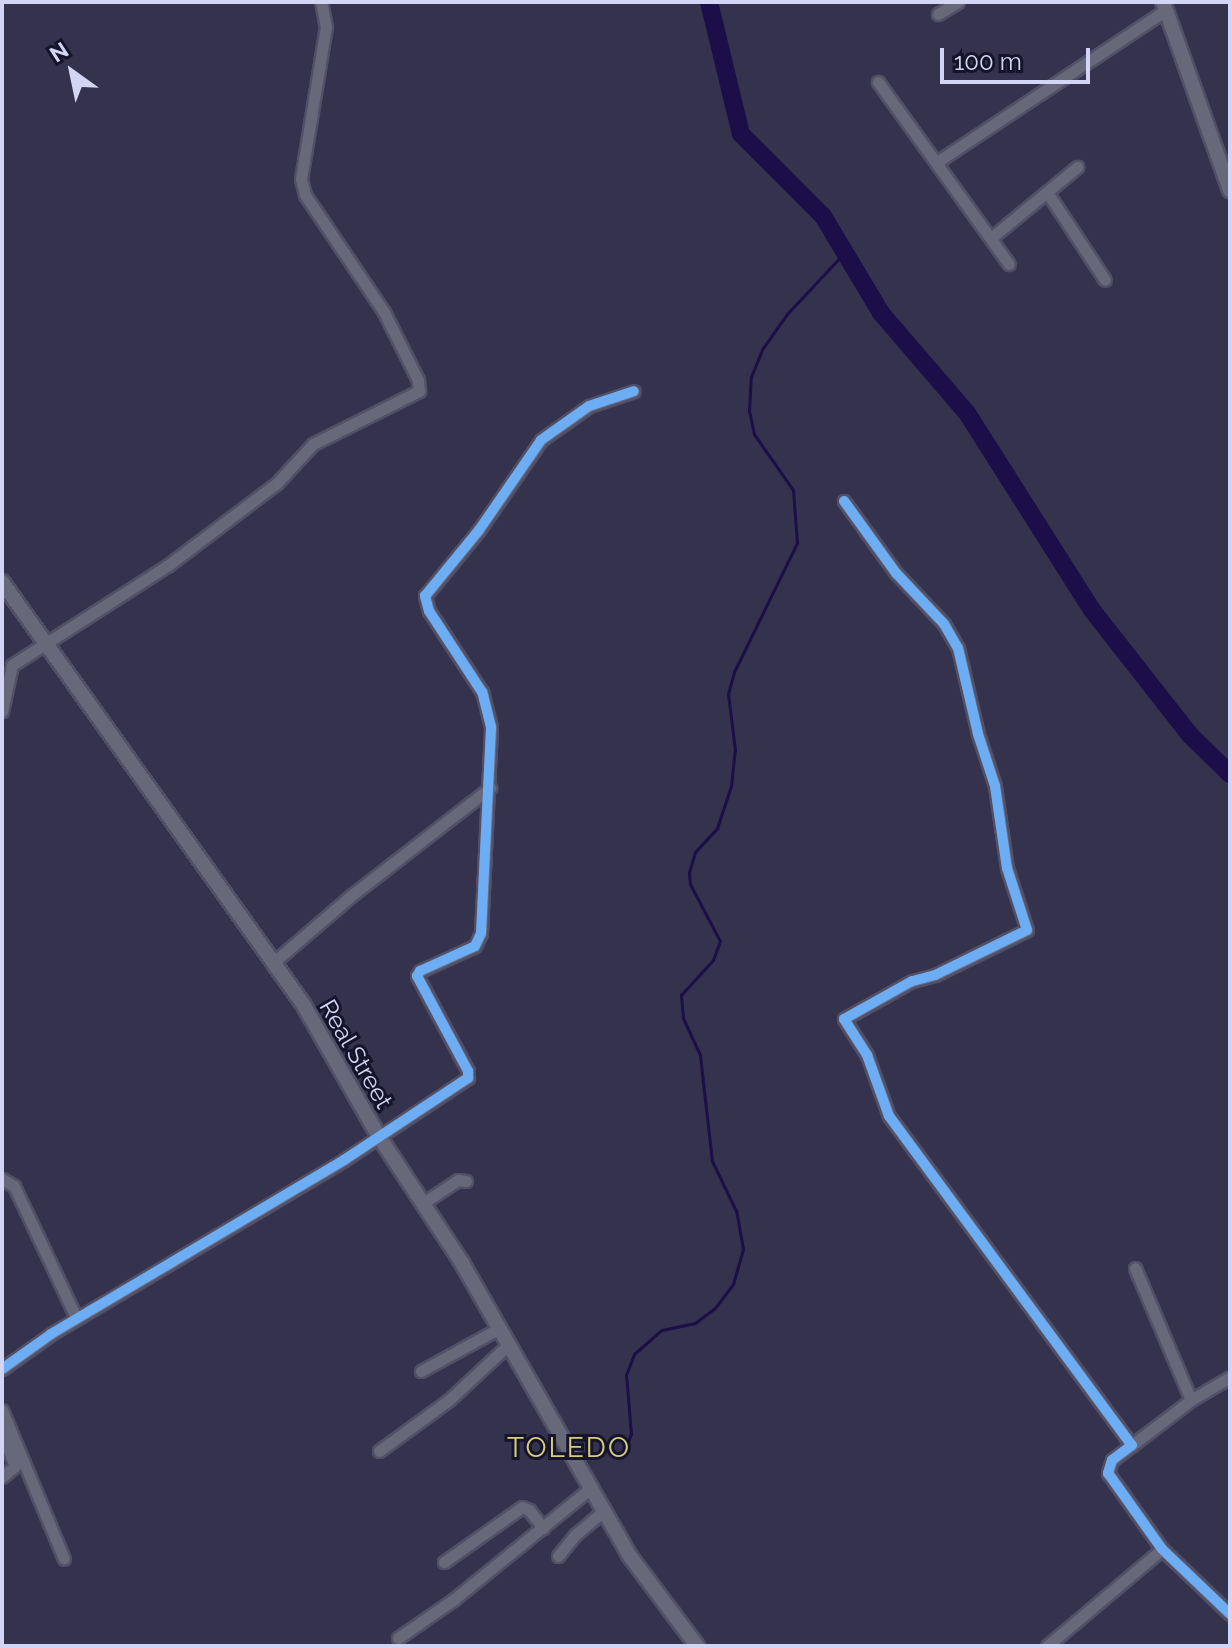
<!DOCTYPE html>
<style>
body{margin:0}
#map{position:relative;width:1232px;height:1648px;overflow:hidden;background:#34324d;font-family:Raleway,sans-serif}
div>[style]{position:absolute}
.stream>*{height:3px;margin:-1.5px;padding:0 1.5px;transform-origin:1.5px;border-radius:1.5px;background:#1b0e49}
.river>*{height:18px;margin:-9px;padding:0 9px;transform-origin:9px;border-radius:9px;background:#1b0e49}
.roads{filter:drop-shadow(2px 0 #515067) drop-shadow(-2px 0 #515067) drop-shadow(0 2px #515067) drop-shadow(0 -2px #515067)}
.minor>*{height:11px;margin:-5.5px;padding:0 5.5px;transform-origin:5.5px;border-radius:5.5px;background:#68687b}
.tertiary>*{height:14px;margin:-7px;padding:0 7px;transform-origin:7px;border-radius:7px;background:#68687b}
.cycleway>*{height:10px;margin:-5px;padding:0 5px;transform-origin:5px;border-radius:5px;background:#6dadf4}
span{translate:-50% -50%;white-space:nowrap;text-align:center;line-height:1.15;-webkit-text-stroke:6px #15142a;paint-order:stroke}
.street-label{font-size:24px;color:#d4d5f4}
.quarter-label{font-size:28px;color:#d5cd7e;letter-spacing:2px}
.frame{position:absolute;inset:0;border:4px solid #d4d5f4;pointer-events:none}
.north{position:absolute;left:32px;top:32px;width:80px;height:80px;-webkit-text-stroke:6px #15142a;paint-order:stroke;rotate:327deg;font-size:22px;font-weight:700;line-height:32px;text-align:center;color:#d4d5f4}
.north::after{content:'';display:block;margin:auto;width:28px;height:36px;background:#d4d5f4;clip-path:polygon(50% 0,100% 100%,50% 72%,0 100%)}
.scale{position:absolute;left:940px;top:48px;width:150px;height:36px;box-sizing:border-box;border:4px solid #d4d5f4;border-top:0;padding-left:10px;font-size:24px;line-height:28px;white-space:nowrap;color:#d4d5f4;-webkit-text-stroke:6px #15142a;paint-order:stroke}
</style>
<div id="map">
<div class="stream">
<i style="left:622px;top:1457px;width:25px;rotate:-69deg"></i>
<i style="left:631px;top:1434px;width:59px;rotate:-94.8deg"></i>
<i style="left:626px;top:1375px;width:22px;rotate:-69deg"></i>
<i style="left:634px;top:1354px;width:37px;rotate:-41deg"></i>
<i style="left:662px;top:1330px;width:34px;rotate:-12deg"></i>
<i style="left:695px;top:1323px;width:25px;rotate:-37deg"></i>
<i style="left:715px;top:1308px;width:30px;rotate:-53deg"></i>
<i style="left:733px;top:1284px;width:36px;rotate:-74deg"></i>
<i style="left:743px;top:1249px;width:39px;rotate:-100deg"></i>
<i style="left:736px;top:1211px;width:55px;rotate:-115.6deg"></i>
<i style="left:712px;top:1161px;width:107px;rotate:-96.5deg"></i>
<i style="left:700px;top:1055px;width:41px;rotate:-114.7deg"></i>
<i style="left:683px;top:1018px;width:23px;rotate:-95deg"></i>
<i style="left:681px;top:995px;width:47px;rotate:-47.6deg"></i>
<i style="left:713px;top:960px;width:20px;rotate:-70deg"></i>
<i style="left:720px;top:941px;width:64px;rotate:-117.8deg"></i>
<i style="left:690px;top:884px;width:12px;rotate:-95deg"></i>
<i style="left:689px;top:872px;width:21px;rotate:-73deg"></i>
<i style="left:695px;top:852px;width:33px;rotate:-47deg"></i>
<i style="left:717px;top:828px;width:44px;rotate:-71.6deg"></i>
<i style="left:731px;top:786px;width:36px;rotate:-84deg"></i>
<i style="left:735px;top:750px;width:56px;rotate:-97.1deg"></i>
<i style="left:728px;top:694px;width:23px;rotate:-75deg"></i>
<i style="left:734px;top:672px;width:144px;rotate:-64deg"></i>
<i style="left:797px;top:543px;width:53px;rotate:-94.3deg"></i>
<i style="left:793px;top:490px;width:68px;rotate:-124.9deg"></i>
<i style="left:754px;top:434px;width:24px;rotate:-102deg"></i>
<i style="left:749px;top:411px;width:34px;rotate:-87deg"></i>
<i style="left:751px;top:377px;width:31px;rotate:-68deg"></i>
<i style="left:763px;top:348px;width:42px;rotate:-54.8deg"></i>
<i style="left:787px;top:314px;width:85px;rotate:-46.9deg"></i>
</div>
<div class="river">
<i style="left:709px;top:2px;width:136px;rotate:76.4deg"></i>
<i style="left:741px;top:134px;width:116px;rotate:45deg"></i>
<i style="left:823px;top:216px;width:113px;rotate:59.1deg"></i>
<i style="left:881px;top:313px;width:132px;rotate:49.3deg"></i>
<i style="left:967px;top:413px;width:233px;rotate:57.6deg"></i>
<i style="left:1092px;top:610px;width:159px;rotate:51.9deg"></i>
<i style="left:1190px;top:735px;width:56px;rotate:44.3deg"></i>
</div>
<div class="roads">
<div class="minor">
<i style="left:938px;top:14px;width:23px;rotate:-31deg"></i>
<i style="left:878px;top:82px;width:224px;rotate:54.3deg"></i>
<i style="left:937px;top:162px;width:275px;rotate:-33.6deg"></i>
<i style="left:1047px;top:192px;width:105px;rotate:56.6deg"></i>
<i style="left:991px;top:238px;width:112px;rotate:-39.5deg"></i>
<i style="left:844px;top:501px;width:89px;rotate:54.2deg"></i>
<i style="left:896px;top:573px;width:70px;rotate:46.7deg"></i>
<i style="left:944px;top:624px;width:28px;rotate:60deg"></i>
<i style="left:958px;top:648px;width:88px;rotate:76.9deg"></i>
<i style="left:978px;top:734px;width:55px;rotate:71.9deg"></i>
<i style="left:995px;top:786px;width:83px;rotate:81.7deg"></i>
<i style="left:1007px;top:868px;width:65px;rotate:72.1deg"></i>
<i style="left:1027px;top:930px;width:102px;rotate:153.9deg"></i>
<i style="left:935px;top:975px;width:24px;rotate:165deg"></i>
<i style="left:912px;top:981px;width:78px;rotate:150.8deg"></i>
<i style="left:844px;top:1019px;width:43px;rotate:57.4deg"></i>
<i style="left:867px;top:1055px;width:65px;rotate:70.2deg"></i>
<i style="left:889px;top:1116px;width:409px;rotate:53.6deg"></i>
<i style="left:1132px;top:1445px;width:25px;rotate:143deg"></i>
<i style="left:1112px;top:1460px;width:14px;rotate:107deg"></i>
<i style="left:1108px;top:1473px;width:93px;rotate:54.6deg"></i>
<i style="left:1162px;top:1549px;width:94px;rotate:43.7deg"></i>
<i style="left:2px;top:711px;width:47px;rotate:-77.7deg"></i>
<i style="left:12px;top:665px;width:184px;rotate:-32.6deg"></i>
<i style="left:167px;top:566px;width:138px;rotate:-37deg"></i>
<i style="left:277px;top:483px;width:53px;rotate:-47.3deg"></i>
<i style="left:313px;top:444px;width:119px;rotate:-26.6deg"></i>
<i style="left:419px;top:391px;width:11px;rotate:-95deg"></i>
<i style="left:418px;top:380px;width:76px;rotate:-116.6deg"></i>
<i style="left:384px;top:312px;width:141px;rotate:-124deg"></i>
<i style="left:305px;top:195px;width:16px;rotate:-104deg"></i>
<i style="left:301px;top:179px;width:154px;rotate:-80.7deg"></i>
<i style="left:326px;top:27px;width:25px;rotate:-101deg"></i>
<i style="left:274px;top:962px;width:103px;rotate:-40.7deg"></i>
<i style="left:352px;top:895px;width:175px;rotate:-37.8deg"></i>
<i style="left:2px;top:1179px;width:14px;rotate:30deg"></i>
<i style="left:14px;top:1186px;width:147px;rotate:64.7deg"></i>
<i style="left:423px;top:1203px;width:42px;rotate:-33.3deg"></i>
<i style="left:458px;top:1180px;width:8px;rotate:7deg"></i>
<i style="left:1135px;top:1268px;width:143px;rotate:67deg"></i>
<i style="left:2px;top:1369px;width:60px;rotate:-35.5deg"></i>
<i style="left:51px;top:1334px;width:341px;rotate:-30.7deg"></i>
<i style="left:344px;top:1160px;width:149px;rotate:-33.5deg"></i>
<i style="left:468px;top:1078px;width:7px;rotate:-90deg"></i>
<i style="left:468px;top:1071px;width:108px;rotate:-118.2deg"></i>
<i style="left:417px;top:976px;width:6px;rotate:-59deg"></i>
<i style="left:420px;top:971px;width:60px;rotate:-24.4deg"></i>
<i style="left:475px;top:946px;width:14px;rotate:-65deg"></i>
<i style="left:481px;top:933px;width:206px;rotate:-87.2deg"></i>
<i style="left:491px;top:727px;width:36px;rotate:-104deg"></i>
<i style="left:482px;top:692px;width:97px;rotate:-123.2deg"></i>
<i style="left:429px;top:611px;width:16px;rotate:-105deg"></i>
<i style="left:425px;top:596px;width:85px;rotate:-50.7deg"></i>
<i style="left:479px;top:530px;width:109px;rotate:-55.4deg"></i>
<i style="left:541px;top:440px;width:59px;rotate:-35.3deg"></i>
<i style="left:589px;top:406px;width:47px;rotate:-18.4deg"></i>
<i style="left:421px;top:1371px;width:90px;rotate:-28.6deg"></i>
<i style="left:2px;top:1410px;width:161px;rotate:67.4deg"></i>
<i style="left:2px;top:1431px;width:37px;rotate:70deg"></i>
<i style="left:15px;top:1466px;width:17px;rotate:140deg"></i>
<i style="left:1132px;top:1445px;width:74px;rotate:-37.3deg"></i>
<i style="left:1191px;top:1400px;width:45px;rotate:-30.5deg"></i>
<i style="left:379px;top:1451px;width:87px;rotate:-36.1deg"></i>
<i style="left:449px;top:1400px;width:82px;rotate:-43deg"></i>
<i style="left:558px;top:1556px;width:27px;rotate:-51deg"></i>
<i style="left:575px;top:1535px;width:38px;rotate:-40deg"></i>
<i style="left:444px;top:1562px;width:95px;rotate:-35.2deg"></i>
<i style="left:522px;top:1507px;width:8px;rotate:23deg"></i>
<i style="left:529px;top:1510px;width:23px;rotate:52deg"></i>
<i style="left:398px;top:1638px;width:67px;rotate:-34.6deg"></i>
<i style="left:453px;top:1600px;width:179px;rotate:-39.1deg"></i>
<i style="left:1047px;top:1646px;width:150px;rotate:-40.1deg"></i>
</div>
<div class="tertiary">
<i style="left:1163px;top:2px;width:200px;rotate:70.4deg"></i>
<i style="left:2px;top:582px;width:518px;rotate:54.5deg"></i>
<i style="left:303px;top:1004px;width:151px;rotate:60.2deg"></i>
<i style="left:378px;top:1135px;width:153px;rotate:56.7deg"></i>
<i style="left:462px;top:1263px;width:336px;rotate:60.2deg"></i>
<i style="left:629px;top:1555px;width:114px;rotate:53.2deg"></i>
</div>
</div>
<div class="cycleway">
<i style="left:844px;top:501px;width:89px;rotate:54.2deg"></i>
<i style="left:896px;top:573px;width:70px;rotate:46.7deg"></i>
<i style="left:944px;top:624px;width:28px;rotate:60deg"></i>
<i style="left:958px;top:648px;width:88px;rotate:76.9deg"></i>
<i style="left:978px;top:734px;width:55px;rotate:71.9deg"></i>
<i style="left:995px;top:786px;width:83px;rotate:81.7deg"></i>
<i style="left:1007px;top:868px;width:65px;rotate:72.1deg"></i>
<i style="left:1027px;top:930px;width:102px;rotate:153.9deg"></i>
<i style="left:935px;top:975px;width:24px;rotate:165deg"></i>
<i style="left:912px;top:981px;width:78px;rotate:150.8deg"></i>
<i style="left:844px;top:1019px;width:43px;rotate:57.4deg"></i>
<i style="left:867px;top:1055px;width:65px;rotate:70.2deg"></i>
<i style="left:889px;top:1116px;width:409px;rotate:53.6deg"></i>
<i style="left:1132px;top:1445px;width:25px;rotate:143deg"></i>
<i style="left:1112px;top:1460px;width:14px;rotate:107deg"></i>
<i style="left:1108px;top:1473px;width:93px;rotate:54.6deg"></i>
<i style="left:1162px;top:1549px;width:94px;rotate:43.7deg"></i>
<i style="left:2px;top:1369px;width:60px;rotate:-35.5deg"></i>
<i style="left:51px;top:1334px;width:341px;rotate:-30.7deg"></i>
<i style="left:344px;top:1160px;width:149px;rotate:-33.5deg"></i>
<i style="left:468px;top:1078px;width:7px;rotate:-90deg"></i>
<i style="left:468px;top:1071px;width:108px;rotate:-118.2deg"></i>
<i style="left:417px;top:976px;width:6px;rotate:-59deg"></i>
<i style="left:420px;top:971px;width:60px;rotate:-24.4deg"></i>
<i style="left:475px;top:946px;width:14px;rotate:-65deg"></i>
<i style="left:481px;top:933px;width:206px;rotate:-87.2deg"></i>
<i style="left:491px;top:727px;width:36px;rotate:-104deg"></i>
<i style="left:482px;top:692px;width:97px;rotate:-123.2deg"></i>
<i style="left:429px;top:611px;width:16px;rotate:-105deg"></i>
<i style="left:425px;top:596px;width:85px;rotate:-50.7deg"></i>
<i style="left:479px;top:530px;width:109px;rotate:-55.4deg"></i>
<i style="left:541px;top:440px;width:59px;rotate:-35.3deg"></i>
<i style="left:589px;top:406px;width:47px;rotate:-18.4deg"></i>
</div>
<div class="street-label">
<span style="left:356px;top:1054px;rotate:60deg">Real Street</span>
</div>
<div class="quarter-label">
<span style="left:569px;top:1448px">TOLEDO</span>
</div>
<div class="frame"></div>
<div class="north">N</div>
<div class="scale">100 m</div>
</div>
